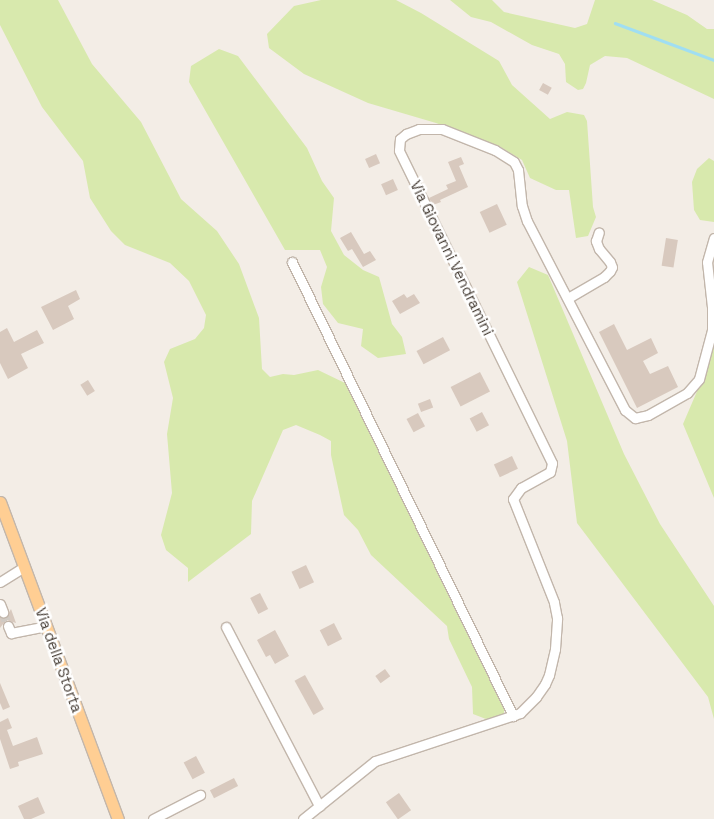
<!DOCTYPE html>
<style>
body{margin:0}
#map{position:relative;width:714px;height:819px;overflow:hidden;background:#f3ede6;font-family:"Space Grotesk",sans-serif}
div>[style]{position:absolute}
.green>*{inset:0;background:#d8e9ad}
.stream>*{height:2.5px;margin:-1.25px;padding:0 1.25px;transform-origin:1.25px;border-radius:1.25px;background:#a0def2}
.building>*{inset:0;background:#d8c9be;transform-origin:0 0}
.minor-tunnel>*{height:9px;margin-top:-4.5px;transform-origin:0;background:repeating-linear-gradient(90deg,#d0cac3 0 9px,transparent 0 13.5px)}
.roads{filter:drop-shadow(1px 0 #c2b6ab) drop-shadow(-1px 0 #c2b6ab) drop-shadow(0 1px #c2b6ab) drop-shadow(0 -1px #c2b6ab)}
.minor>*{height:9px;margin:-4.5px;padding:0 4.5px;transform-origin:4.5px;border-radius:4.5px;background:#fff}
.major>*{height:11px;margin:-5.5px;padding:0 5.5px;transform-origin:5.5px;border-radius:5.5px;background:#ffce93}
span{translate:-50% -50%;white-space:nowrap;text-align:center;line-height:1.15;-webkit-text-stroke:5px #fff;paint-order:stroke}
.street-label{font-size:15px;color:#463d35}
</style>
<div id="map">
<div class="green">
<i style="clip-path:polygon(0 0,58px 0,92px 64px,141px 122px,181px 199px,217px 231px,239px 264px,259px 318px,262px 369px,270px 377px,283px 374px,294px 375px,318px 370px,347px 384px,504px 709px,504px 715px,486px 719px,473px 714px,472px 687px,449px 639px,447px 626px,371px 555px,358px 530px,344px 515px,331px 455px,331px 441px,320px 435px,296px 425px,283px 430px,252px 501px,251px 534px,188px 582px,188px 568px,166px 550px,161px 535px,172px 493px,167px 434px,173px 398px,164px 362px,170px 349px,195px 339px,204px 328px,206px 315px,189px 281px,170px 263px,125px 245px,111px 231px,90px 198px,83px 161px,42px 107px,0 25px)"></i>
<i style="clip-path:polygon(321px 0,396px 0,421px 13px,499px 61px,512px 85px,550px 119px,567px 112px,584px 115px,587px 121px,593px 207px,596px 217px,588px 236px,576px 238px,569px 190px,556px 190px,530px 178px,522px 160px,499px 146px,436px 123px,368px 103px,304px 74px,269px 48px,267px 34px,294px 6px)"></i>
<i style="clip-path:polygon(450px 0,492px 0,504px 12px,575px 28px,587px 24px,595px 0,652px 0,687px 15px,707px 29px,714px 29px,714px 99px,627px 58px,605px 56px,590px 65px,586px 83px,583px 89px,578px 90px,566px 82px,565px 64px,559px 54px,532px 45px,491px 22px,471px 17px)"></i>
<i style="clip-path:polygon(219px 49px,238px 56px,307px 148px,322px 181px,334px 198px,331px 231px,344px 255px,363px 270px,379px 277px,392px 324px,402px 337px,406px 354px,378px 358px,361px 346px,363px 329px,338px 323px,323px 304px,321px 287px,327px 267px,320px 250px,285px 250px,189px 82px,191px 66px)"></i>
<i style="clip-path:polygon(709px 158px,714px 161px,714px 222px,700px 220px,694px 210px,692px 182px,697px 169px)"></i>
<i style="clip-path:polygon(529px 267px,548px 275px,624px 454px,660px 524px,714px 606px,714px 719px,708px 697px,577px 523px,567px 441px,517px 282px)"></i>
<i style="clip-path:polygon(714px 340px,714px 498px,683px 424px,710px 361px)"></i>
</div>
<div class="stream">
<i style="left:615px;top:23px;width:106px;rotate:20.5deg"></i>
</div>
<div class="building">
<i style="left:543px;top:83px;width:10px;height:8px;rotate:29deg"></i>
<i style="left:376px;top:154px;width:10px;height:12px;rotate:66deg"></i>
<i style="clip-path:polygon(461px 157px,464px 164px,459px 166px,468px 187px,440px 200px,441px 202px,433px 205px,429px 198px,448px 189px,446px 185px,456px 181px,448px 162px)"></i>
<i style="left:393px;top:179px;width:12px;height:13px;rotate:66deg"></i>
<i style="left:497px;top:204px;width:23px;height:19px;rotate:65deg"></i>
<i style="clip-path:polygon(351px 232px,364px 254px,370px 251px,376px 260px,363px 267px,352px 249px,348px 251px,340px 238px)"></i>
<i style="left:666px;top:238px;width:12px;height:28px;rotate:9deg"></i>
<i style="clip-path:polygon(76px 290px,80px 299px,68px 306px,74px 319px,53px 330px,41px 307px)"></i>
<i style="clip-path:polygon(404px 294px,407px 298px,414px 294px,420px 303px,400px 314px,392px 301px)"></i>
<i style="clip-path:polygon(614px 324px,627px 350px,651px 338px,658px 353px,643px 361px,650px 374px,668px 366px,678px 387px,637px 408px,599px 332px)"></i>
<i style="clip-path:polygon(7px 328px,14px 342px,37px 330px,44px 343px,21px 354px,28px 368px,8px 379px,0 363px,0 332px)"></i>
<i style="left:443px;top:337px;width:15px;height:30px;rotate:62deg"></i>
<i style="left:480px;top:372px;width:22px;height:33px;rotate:63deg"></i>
<i style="left:88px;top:380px;width:13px;height:9px;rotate:58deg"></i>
<i style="left:430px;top:399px;width:9px;height:13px;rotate:69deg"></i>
<i style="left:482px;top:412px;width:15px;height:14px;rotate:62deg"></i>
<i style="left:418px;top:413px;width:15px;height:13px;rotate:62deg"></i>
<i style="left:512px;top:456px;width:14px;height:20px;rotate:65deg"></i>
<i style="left:306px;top:565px;width:19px;height:16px;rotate:65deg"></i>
<i style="left:260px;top:593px;width:18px;height:11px;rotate:63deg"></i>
<i style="clip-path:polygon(11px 609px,16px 623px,6px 620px,0 628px,0 617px,7px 616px)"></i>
<i style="left:334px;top:623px;width:18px;height:16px;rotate:63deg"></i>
<i style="clip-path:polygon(275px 630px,289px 656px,275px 664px,270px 655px,266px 657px,257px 640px)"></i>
<i style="left:385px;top:669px;width:9px;height:12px;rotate:54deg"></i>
<i style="left:305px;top:675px;width:39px;height:12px;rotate:61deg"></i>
<i style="clip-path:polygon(0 683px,10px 707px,3px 710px,0 703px)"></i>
<i style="clip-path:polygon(8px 718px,12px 728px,7px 730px,13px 746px,37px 737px,43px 754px,18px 762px,19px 766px,10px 769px,0 739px,0 722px)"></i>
<i style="left:196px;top:756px;width:19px;height:14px;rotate:62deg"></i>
<i style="left:234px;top:778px;width:9px;height:27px;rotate:63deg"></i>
<i style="left:399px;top:793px;width:21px;height:16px;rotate:55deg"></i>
<i style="clip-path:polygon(38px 797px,45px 813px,31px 819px,24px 819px,18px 806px)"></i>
</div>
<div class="minor-tunnel">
<i style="left:3px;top:612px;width:15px;rotate:70deg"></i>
</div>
<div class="roads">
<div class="minor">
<i style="left:292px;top:262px;width:505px;rotate:64.04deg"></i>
<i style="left:568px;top:298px;width:42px;rotate:-30.3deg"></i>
<i style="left:604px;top:277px;width:8px;rotate:-45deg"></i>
<i style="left:610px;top:271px;width:4px;rotate:-63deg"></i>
<i style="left:612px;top:267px;width:5px;rotate:-112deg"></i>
<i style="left:610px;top:262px;width:17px;rotate:-130deg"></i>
<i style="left:599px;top:249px;width:9px;rotate:-111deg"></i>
<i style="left:596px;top:241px;width:9px;rotate:-72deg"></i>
<i style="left:0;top:582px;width:28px;rotate:-32deg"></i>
<i style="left:0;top:604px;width:9px;rotate:69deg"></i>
<i style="left:8px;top:626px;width:8px;rotate:67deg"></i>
<i style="left:11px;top:633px;width:36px;rotate:-11deg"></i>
<i style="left:226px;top:627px;width:202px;rotate:62.5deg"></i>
<i style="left:153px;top:819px;width:53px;rotate:-27.1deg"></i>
<i style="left:303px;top:819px;width:92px;rotate:-38.9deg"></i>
<i style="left:375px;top:761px;width:153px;rotate:-18.3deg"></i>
<i style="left:520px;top:713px;width:23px;rotate:-45deg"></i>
<i style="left:536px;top:697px;width:16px;rotate:-55deg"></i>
<i style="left:545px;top:684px;width:10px;rotate:-66deg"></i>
<i style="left:549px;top:675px;width:27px;rotate:-77deg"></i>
<i style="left:555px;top:649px;width:31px;rotate:-86deg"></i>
<i style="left:557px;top:618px;width:16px;rotate:-101deg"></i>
<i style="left:554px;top:602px;width:111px;rotate:-111.7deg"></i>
<i style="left:513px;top:499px;width:14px;rotate:-54deg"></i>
<i style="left:521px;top:488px;width:33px;rotate:-29deg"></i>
<i style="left:550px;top:472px;width:9px;rotate:-77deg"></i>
<i style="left:552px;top:463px;width:348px;rotate:-116.1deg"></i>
<i style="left:399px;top:150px;width:11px;rotate:-85deg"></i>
<i style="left:400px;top:139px;width:8px;rotate:-40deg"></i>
<i style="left:406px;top:134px;width:14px;rotate:-21deg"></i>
<i style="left:419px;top:129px;width:23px"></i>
<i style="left:442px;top:129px;width:57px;rotate:21.6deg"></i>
<i style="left:495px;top:150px;width:22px;rotate:32deg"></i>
<i style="left:514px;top:162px;width:9px;rotate:63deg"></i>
<i style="left:518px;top:170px;width:36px;rotate:84deg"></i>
<i style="left:522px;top:206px;width:16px;rotate:72deg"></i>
<i style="left:527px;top:221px;width:213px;rotate:62.6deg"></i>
<i style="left:625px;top:410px;width:13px;rotate:39deg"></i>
<i style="left:635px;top:418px;width:13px;rotate:-13deg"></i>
<i style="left:648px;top:415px;width:45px;rotate:-29.4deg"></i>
<i style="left:687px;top:393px;width:18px;rotate:-49deg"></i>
<i style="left:699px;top:379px;width:51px;rotate:-75.1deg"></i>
<i style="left:712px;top:330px;width:23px;rotate:-90deg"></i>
<i style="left:712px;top:307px;width:45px;rotate:-96.3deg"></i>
<i style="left:707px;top:262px;width:25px;rotate:-74deg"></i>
</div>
<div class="major">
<i style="left:0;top:502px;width:338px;rotate:69.6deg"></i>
</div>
</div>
<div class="street-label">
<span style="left:452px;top:258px;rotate:64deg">Via Giovanni Vendramini</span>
<span style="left:59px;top:660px;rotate:70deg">Via della Storta</span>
</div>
</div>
